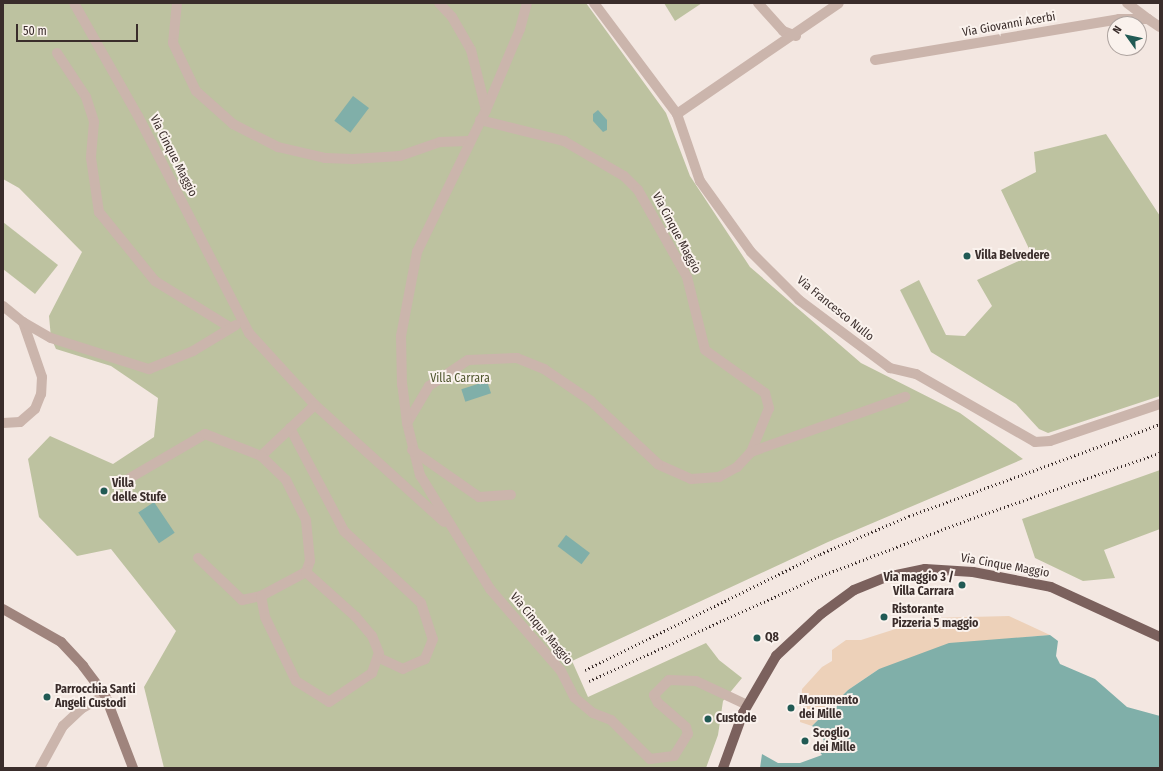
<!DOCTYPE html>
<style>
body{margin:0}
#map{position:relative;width:1163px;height:771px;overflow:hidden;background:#f3e7e1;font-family:"Fira Sans Condensed",sans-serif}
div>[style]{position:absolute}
.green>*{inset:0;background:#bdc2a0}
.sand>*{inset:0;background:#edd1b9}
.water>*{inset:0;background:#80afa9;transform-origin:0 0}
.street>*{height:10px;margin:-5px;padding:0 5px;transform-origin:5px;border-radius:5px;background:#cbb5ac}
.secondary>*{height:10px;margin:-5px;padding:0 5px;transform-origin:5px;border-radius:5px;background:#9f847d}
.primary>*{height:10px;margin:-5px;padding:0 5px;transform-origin:5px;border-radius:5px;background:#7b615d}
.rail>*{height:3px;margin-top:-1.5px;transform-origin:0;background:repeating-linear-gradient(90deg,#3a2d2b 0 1px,transparent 0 4px)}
.dots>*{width:11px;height:11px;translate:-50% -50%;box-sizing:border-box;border:2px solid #faf2ed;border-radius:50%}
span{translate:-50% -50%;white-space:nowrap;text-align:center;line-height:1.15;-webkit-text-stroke:4px #faf2ed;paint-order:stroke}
.street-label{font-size:12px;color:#3a2d2b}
.poi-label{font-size:12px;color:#3a2d2b;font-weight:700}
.left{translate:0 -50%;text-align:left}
.right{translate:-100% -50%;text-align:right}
.park-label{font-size:12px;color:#50572f}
.frame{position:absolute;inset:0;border:4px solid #3a2d2b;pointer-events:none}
.north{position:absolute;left:1107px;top:16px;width:40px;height:40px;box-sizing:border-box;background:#faf2ed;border:1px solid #ada39f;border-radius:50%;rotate:303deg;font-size:11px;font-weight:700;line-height:16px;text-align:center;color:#3a2d2b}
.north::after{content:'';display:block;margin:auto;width:14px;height:18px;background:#215a54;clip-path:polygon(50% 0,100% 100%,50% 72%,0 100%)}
.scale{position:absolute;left:16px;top:24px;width:122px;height:18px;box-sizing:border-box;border:2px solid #3a2d2b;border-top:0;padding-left:5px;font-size:12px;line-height:14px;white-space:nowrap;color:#3a2d2b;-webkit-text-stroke:3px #faf2ed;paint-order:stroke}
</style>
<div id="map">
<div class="green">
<i style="clip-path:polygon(3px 3px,586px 3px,666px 113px,690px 176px,750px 267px,861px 363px,960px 413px,1023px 459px,828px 542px,572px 661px,588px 697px,706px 643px,719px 660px,742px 678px,723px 701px,718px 735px,706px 768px,164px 768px,144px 687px,176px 631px,111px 549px,77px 556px,39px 517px,28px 459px,50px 436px,113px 464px,154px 437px,158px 398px,111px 366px,56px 349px,51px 338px,49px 316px,82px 252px,19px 188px,3px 179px)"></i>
<i style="clip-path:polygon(664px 3px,702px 3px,675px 21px)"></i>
<i style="clip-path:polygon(1106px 134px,1160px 216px,1160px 396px,1048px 433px,1039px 429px,1016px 404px,931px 352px,900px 290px,919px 280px,946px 335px,965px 336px,992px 306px,977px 280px,1032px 255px,1001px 190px,1036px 172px,1034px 152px)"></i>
<i style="clip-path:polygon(3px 222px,58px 265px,35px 294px,3px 269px)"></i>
<i style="clip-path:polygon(1160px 470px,1160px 529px,1104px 550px,1115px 578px,1083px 581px,1035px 558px,1022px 519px)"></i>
</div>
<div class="sand">
<i style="clip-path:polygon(1009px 616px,1050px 635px,1026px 637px,879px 669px,848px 690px,812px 726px,800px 722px,802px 689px,822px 667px,832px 661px,832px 650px,846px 640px,861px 640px,930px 618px)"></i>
</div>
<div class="water">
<i style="left:353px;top:96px;width:20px;height:31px;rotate:37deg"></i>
<i style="clip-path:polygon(598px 110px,607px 120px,607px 130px,603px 132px,593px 121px,593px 114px)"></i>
<i style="left:487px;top:381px;width:13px;height:27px;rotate:72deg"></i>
<i style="left:154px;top:502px;width:37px;height:19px;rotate:56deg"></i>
<i style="left:566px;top:535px;width:30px;height:14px;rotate:37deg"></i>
<i style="clip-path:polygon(1050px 635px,1058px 641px,1056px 656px,1060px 664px,1095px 679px,1127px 707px,1160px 716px,1160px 768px,760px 768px,762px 754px,778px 763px,800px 763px,822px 755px,818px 750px,824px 741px,819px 730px,812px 726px,848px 690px,879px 669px,949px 643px)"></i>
</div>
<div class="street">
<i style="left:74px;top:3px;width:130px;rotate:60.5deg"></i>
<i style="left:138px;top:116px;width:244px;rotate:62.9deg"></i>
<i style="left:249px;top:333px;width:98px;rotate:47.5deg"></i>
<i style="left:315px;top:405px;width:174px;rotate:42.2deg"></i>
<i style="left:177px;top:3px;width:40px;rotate:95.7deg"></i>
<i style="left:173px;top:43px;width:53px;rotate:64.4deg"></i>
<i style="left:196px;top:91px;width:50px;rotate:41.7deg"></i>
<i style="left:233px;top:124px;width:51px;rotate:27.1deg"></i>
<i style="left:278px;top:147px;width:48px;rotate:13.2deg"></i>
<i style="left:325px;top:158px;width:28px;rotate:2deg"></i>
<i style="left:353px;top:159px;width:47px;rotate:-3.7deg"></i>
<i style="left:400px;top:156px;width:42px;rotate:-19.3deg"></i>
<i style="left:440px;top:142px;width:28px;rotate:-2deg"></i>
<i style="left:439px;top:3px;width:19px;rotate:47deg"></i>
<i style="left:452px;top:17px;width:38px;rotate:60deg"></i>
<i style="left:471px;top:50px;width:62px;rotate:76deg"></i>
<i style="left:594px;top:3px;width:139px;rotate:53.2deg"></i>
<i style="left:677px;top:114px;width:71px;rotate:71.1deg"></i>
<i style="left:700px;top:181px;width:87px;rotate:54.3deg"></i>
<i style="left:751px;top:252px;width:68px;rotate:45deg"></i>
<i style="left:799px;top:300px;width:114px;rotate:36.8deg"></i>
<i style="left:890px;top:368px;width:27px;rotate:13deg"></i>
<i style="left:916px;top:374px;width:137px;rotate:29.7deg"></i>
<i style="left:1035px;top:442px;width:15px;rotate:-4deg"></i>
<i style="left:1050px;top:441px;width:116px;rotate:-18.6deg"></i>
<i style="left:758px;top:3px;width:38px;rotate:48deg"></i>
<i style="left:783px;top:31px;width:14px;rotate:21deg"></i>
<i style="left:1127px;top:3px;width:26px;rotate:37deg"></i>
<i style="left:57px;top:53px;width:53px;rotate:56.6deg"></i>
<i style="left:86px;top:97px;width:26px;rotate:72deg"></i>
<i style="left:94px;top:122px;width:36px;rotate:95deg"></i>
<i style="left:91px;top:158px;width:55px;rotate:81.6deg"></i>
<i style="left:99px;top:212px;width:89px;rotate:50.9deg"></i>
<i style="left:155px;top:281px;width:89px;rotate:31.7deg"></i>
<i style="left:875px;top:60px;width:247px;rotate:-9.5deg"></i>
<i style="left:1119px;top:19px;width:29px"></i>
<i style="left:1148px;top:19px;width:14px;rotate:34deg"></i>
<i style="left:677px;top:114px;width:196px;rotate:-34.4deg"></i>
<i style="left:480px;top:120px;width:87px;rotate:14deg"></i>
<i style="left:564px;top:141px;width:69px;rotate:30.3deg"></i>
<i style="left:624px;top:176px;width:20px;rotate:45deg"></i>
<i style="left:638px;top:190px;width:100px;rotate:60.6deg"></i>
<i style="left:687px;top:277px;width:75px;rotate:76.1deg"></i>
<i style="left:705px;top:350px;width:74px;rotate:35.6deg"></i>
<i style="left:765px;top:393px;width:16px;rotate:75deg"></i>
<i style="left:769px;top:408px;width:48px;rotate:112.2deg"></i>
<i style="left:751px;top:452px;width:21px;rotate:133deg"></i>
<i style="left:737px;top:467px;width:21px;rotate:151deg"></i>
<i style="left:719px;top:477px;width:28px;rotate:176deg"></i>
<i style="left:691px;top:479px;width:36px;rotate:-156deg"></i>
<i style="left:658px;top:464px;width:92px;rotate:-136.8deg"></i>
<i style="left:591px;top:401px;width:57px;rotate:-145.8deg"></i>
<i style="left:544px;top:369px;width:29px;rotate:-158deg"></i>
<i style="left:517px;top:358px;width:49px;rotate:177.7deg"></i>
<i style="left:468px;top:360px;width:47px;rotate:146.3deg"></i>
<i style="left:429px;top:386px;width:43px;rotate:120.7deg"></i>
<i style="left:407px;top:423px;width:54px;rotate:76deg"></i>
<i style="left:420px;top:475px;width:134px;rotate:58.4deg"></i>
<i style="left:490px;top:589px;width:108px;rotate:49.1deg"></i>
<i style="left:561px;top:671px;width:30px;rotate:63deg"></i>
<i style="left:575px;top:698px;width:23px;rotate:40deg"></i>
<i style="left:593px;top:713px;width:19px;rotate:21deg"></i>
<i style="left:611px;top:720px;width:55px;rotate:45deg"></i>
<i style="left:650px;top:759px;width:24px;rotate:-7deg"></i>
<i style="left:674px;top:756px;width:26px;rotate:-58deg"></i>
<i style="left:688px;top:734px;width:7px;rotate:-106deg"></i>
<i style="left:686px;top:727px;width:37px;rotate:-139deg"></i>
<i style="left:658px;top:703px;width:9px;rotate:-117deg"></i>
<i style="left:654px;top:695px;width:21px;rotate:-45deg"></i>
<i style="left:669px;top:680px;width:27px;rotate:2deg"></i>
<i style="left:696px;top:681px;width:56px;rotate:25.2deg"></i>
<i style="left:3px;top:306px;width:26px;rotate:39deg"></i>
<i style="left:23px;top:322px;width:58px;rotate:70.9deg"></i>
<i style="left:42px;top:377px;width:17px;rotate:93deg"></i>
<i style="left:41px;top:394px;width:16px;rotate:112deg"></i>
<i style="left:35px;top:409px;width:20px;rotate:139deg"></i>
<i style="left:20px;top:422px;width:17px;rotate:177deg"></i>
<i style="left:23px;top:322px;width:32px;rotate:30deg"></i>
<i style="left:51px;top:338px;width:103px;rotate:17.6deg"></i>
<i style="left:149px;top:369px;width:48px;rotate:-22.2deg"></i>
<i style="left:193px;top:351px;width:50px;rotate:-31.2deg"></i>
<i style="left:407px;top:423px;width:38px;rotate:-97deg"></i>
<i style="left:402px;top:385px;width:49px;rotate:-91.2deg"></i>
<i style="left:401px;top:336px;width:86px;rotate:-79.2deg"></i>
<i style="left:417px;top:252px;width:158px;rotate:-64.1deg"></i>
<i style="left:486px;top:110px;width:88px;rotate:-67.2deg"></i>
<i style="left:520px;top:29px;width:27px;rotate:-75deg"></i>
<i style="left:290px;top:428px;width:116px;rotate:62.3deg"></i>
<i style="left:344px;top:531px;width:105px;rotate:43.1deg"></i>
<i style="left:421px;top:603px;width:38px;rotate:72deg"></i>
<i style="left:433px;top:639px;width:22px;rotate:112deg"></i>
<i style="left:425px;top:659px;width:24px;rotate:156deg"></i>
<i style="left:403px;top:669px;width:26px;rotate:-155deg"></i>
<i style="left:412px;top:450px;width:82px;rotate:35deg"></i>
<i style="left:479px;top:497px;width:32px;rotate:-4deg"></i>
<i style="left:751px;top:452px;width:164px;rotate:-19.7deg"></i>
<i style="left:123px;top:482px;width:95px;rotate:-30.3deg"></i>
<i style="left:205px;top:434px;width:60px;rotate:21.4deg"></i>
<i style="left:261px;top:456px;width:74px;rotate:-43.4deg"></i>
<i style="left:198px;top:558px;width:61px;rotate:43.7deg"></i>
<i style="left:242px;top:600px;width:19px;rotate:-12deg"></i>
<i style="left:261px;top:596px;width:51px;rotate:-28.1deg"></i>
<i style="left:306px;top:572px;width:12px;rotate:-70deg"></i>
<i style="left:310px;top:561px;width:41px;rotate:-95.6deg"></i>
<i style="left:306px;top:520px;width:45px;rotate:-116.6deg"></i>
<i style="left:286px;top:480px;width:35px;rotate:-136deg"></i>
<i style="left:261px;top:596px;width:21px;rotate:79deg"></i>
<i style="left:265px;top:617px;width:71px;rotate:64.2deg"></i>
<i style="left:296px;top:681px;width:39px;rotate:32deg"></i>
<i style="left:329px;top:702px;width:52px;rotate:-34deg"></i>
<i style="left:372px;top:673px;width:21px;rotate:-71deg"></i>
<i style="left:379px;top:653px;width:18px;rotate:-112deg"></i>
<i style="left:372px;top:636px;width:25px;rotate:-130deg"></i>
<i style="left:356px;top:617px;width:67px;rotate:-138deg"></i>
<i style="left:40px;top:768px;width:48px;rotate:-61.3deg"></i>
<i style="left:63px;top:726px;width:25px;rotate:-43deg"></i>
<i style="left:81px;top:709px;width:28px;rotate:-30deg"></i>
</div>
<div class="secondary">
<i style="left:3px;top:609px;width:67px;rotate:29.6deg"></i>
<i style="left:61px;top:642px;width:33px;rotate:47deg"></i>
<i style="left:83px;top:666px;width:36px;rotate:53deg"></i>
<i style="left:105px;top:695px;width:78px;rotate:69deg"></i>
</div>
<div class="primary">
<i style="left:723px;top:768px;width:59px;rotate:-70deg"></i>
<i style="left:743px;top:713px;width:66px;rotate:-59.9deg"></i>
<i style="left:776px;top:656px;width:62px;rotate:-43deg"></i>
<i style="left:821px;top:614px;width:41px;rotate:-36deg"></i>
<i style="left:854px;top:590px;width:35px;rotate:-22deg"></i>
<i style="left:887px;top:577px;width:39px;rotate:-12deg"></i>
<i style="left:925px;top:569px;width:48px;rotate:3.6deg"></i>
<i style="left:973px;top:572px;width:79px;rotate:10.9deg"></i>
<i style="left:1051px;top:587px;width:120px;rotate:24.6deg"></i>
</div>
<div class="rail">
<i style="left:585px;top:670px;width:262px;rotate:-26.3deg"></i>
<i style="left:820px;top:554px;width:97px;rotate:-23.1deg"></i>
<i style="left:909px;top:516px;width:267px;rotate:-20.1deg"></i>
<i style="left:589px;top:681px;width:252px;rotate:-24.4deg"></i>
<i style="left:818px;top:577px;width:163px;rotate:-20.9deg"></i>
<i style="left:970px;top:519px;width:201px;rotate:-19.2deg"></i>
</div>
<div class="dots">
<i style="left:967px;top:256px;background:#215a54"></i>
<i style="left:104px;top:491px;background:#215a54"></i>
<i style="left:962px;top:585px;background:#215a54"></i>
<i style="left:884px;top:617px;background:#215a54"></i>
<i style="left:757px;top:638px;background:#215a54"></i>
<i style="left:47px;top:697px;background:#215a54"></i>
<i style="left:791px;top:708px;background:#215a54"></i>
<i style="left:708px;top:719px;background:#215a54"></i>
<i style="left:805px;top:741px;background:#215a54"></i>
</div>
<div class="street-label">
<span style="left:1009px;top:25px;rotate:-10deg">Via Giovanni Acerbi</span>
<span style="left:173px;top:156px;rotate:63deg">Via Cinque Maggio</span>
<span style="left:676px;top:233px;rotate:62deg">Via Cinque Maggio</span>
<span style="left:835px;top:309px;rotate:39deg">Via Francesco Nullo</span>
<span style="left:1005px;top:566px;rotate:10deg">Via Cinque Maggio</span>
<span style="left:541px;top:629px;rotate:50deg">Via Cinque Maggio</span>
</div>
<div class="poi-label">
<span class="left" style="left:975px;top:256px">Villa Belvedere</span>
<span class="left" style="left:112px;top:491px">Villa<br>delle Stufe</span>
<span class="right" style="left:954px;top:585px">Via maggio 3 /<br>Villa Carrara</span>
<span class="left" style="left:892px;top:617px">Ristorante<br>Pizzeria 5 maggio</span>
<span class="left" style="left:765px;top:638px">Q8</span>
<span class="left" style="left:55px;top:697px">Parrocchia Santi<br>Angeli Custodi</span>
<span class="left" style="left:799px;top:708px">Monumento<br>dei Mille</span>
<span class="left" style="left:716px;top:719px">Custode</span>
<span class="left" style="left:813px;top:741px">Scoglio<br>dei Mille</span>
</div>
<div class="park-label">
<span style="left:460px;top:379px">Villa Carrara</span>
</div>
<div class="frame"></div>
<div class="north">N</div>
<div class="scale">50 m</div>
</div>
